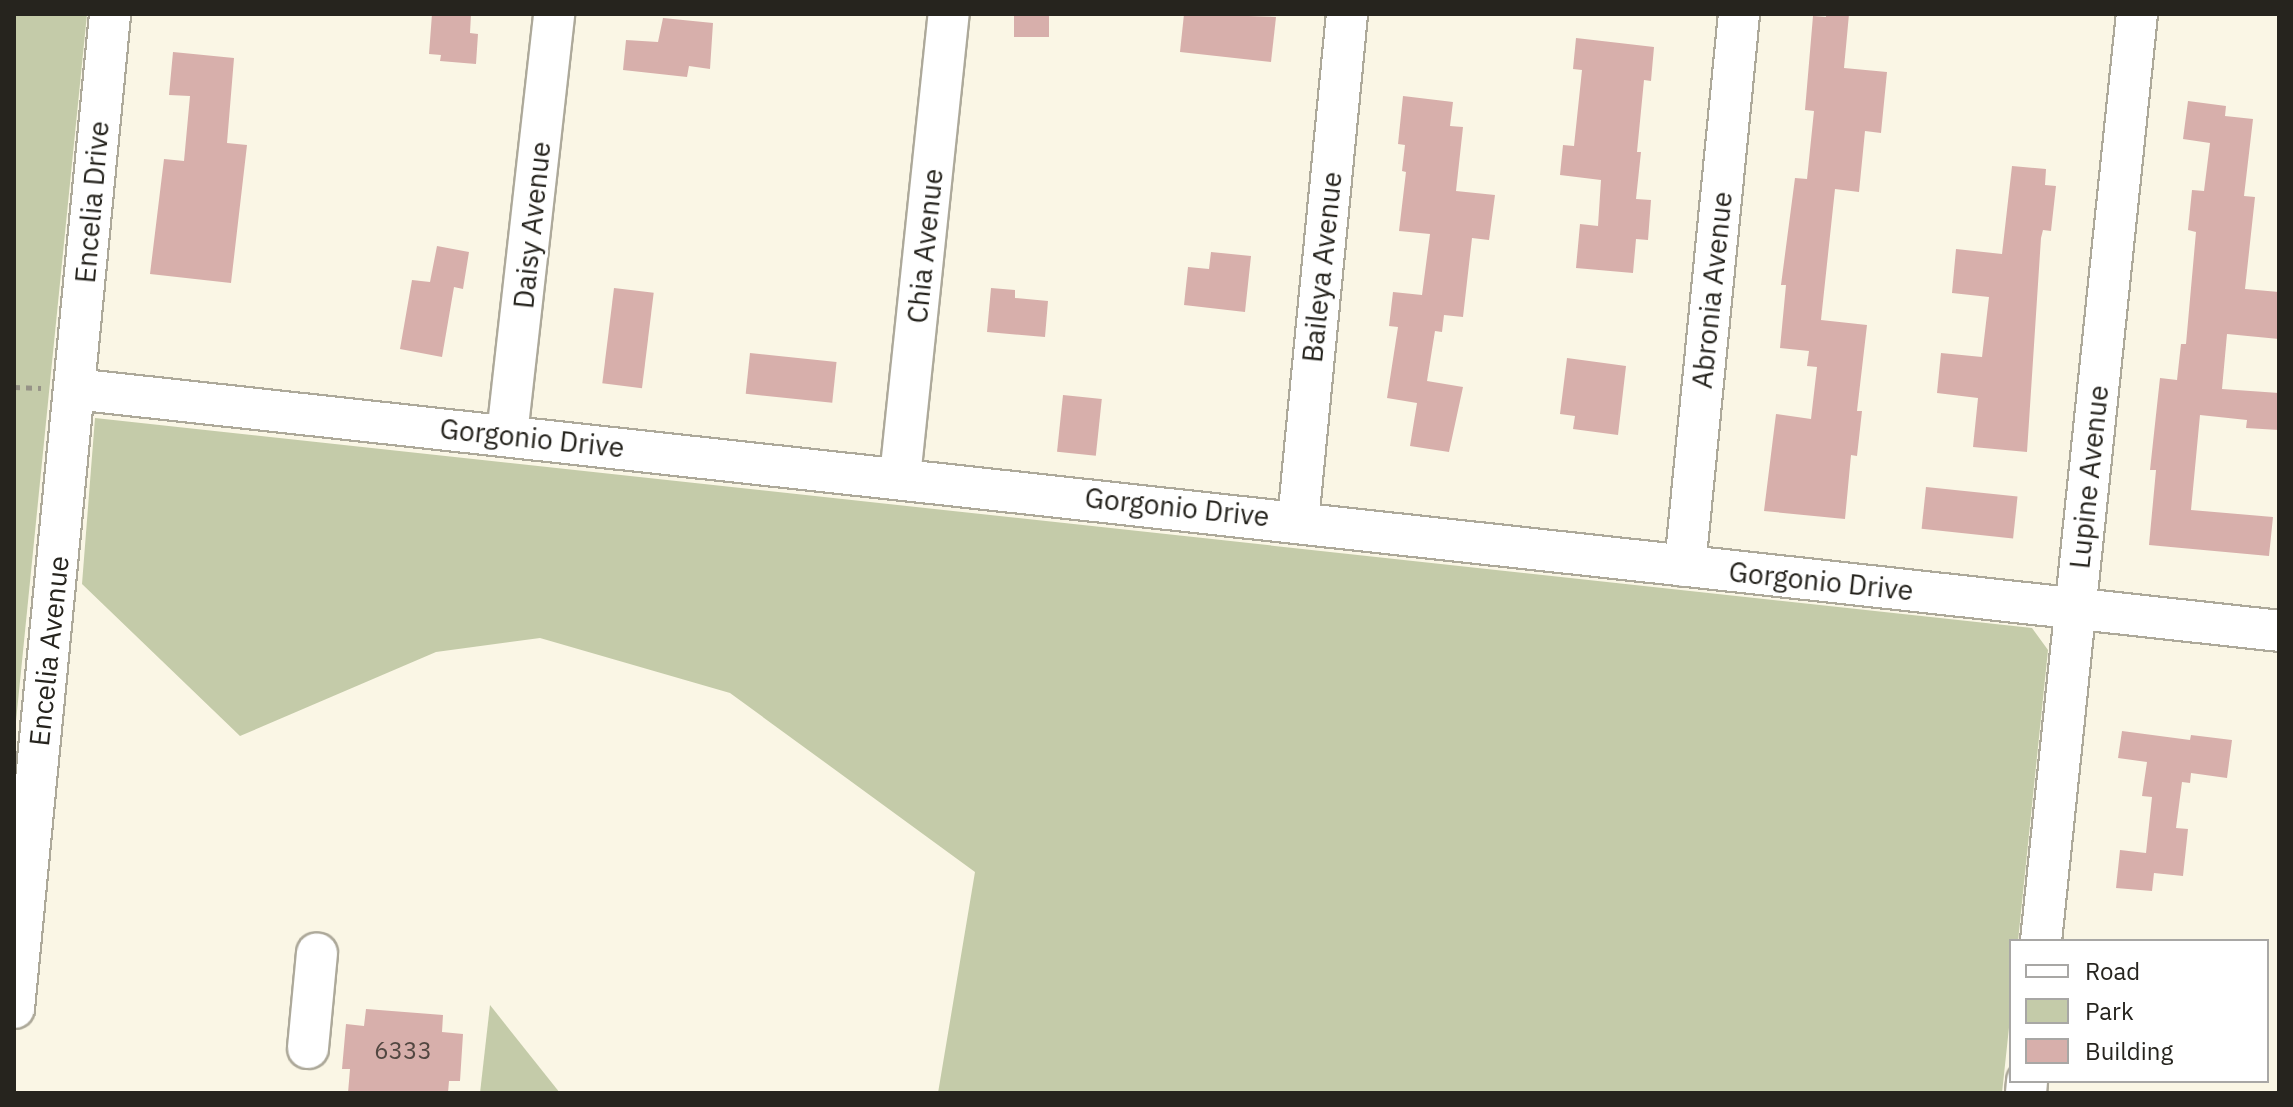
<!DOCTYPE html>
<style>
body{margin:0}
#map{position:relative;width:2293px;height:1107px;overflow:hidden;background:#faf6e5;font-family:"IBM Plex Sans",sans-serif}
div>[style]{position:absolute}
.green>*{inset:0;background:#c4cba9}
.building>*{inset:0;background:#d7afab;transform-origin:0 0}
.path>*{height:5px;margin-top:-2.5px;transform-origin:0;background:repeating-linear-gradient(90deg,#969387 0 6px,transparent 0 12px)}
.roads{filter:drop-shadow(2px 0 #ada99a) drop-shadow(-2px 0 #ada99a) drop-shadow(0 2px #ada99a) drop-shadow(0 -2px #ada99a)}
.minor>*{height:40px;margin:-20px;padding:0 20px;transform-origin:20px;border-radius:20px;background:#fff}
span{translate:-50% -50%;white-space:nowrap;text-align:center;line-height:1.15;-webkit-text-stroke:6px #fff;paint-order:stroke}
.number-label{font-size:24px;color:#524741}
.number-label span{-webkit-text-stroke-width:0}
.street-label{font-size:28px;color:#26241e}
.frame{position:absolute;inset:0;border:16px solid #26241e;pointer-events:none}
.legend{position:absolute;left:2009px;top:939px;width:260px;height:144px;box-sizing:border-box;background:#fff;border:2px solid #a8a7a5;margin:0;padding:10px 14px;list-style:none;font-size:24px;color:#26241e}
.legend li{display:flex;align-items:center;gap:16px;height:40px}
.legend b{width:40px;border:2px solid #a8a7a5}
</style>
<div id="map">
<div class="green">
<i style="clip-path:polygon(14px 14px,87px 14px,14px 741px)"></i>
<i style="clip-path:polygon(95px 418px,2032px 628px,2048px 650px,2018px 941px,2011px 941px,2011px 1009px,2002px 1093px,938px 1093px,975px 872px,730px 693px,540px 638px,436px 652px,240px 736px,82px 584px)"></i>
<i style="clip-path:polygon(490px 1005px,560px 1093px,480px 1093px)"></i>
</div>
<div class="building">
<i style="clip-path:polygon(432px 14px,471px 14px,470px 33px,478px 34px,476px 64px,440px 61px,441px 55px,429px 54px)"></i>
<i style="left:1014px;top:14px;width:35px;height:23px"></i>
<i style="clip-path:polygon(1184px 14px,1276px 17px,1271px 62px,1180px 52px)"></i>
<i style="clip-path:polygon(1826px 14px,1849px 14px,1844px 68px,1887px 72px,1881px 133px,1865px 131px,1859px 192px,1835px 189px,1821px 320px,1867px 325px,1857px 411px,1862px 411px,1857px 456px,1851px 455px,1845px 519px,1764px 511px,1776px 414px,1811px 419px,1817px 367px,1807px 366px,1809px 351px,1780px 348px,1786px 285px,1781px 285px,1795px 178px,1807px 179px,1814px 111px,1805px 110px,1813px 16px,1826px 17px)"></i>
<i style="clip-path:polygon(663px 18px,713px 23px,710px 69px,689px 66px,687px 77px,623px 70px,626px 40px,658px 42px)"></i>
<i style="clip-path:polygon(1576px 38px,1654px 47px,1651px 81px,1644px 80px,1637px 152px,1641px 152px,1636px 199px,1651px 200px,1648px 240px,1636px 239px,1633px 273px,1576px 268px,1580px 224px,1598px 226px,1601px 180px,1560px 175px,1563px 145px,1574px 146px,1582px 70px,1573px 69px)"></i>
<i style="clip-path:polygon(173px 52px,234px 58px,227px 143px,247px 145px,231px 283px,150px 274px,164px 159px,184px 161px,190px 96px,169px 95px)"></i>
<i style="clip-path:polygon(1403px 96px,1453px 102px,1450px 126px,1463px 127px,1456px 191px,1495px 195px,1489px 240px,1472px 238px,1463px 317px,1444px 315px,1442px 332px,1435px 331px,1427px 381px,1463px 387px,1449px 452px,1410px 446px,1417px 403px,1387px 398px,1398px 327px,1389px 326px,1393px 292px,1422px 295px,1430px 234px,1399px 231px,1406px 172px,1402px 171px,1405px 145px,1398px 144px)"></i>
<i style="clip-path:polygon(2188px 101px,2226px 106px,2225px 116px,2253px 119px,2244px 196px,2255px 197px,2245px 289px,2279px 292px,2279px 339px,2227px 334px,2222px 389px,2279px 393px,2279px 430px,2246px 428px,2247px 420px,2200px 415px,2191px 510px,2273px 517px,2269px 556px,2149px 545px,2156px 470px,2150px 470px,2160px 378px,2177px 380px,2181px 344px,2186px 344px,2196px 232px,2188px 230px,2192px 190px,2204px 191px,2210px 143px,2183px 139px)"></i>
<i style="clip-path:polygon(2012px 166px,2046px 169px,2045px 185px,2056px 186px,2051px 231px,2043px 230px,2041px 238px,2027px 452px,1973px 447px,1978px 398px,1937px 393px,1941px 353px,1982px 357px,1989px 297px,1952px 293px,1956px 249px,2002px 254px)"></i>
<i style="clip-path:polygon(437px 246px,469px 252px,463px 289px,454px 287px,442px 357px,400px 349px,412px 280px,430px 282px)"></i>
<i style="clip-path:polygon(1211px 252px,1251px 256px,1245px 312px,1184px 305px,1188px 267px,1209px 269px)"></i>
<i style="left:614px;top:288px;width:40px;height:96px;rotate:7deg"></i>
<i style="clip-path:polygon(991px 288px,1015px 290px,1015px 298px,1048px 301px,1045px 337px,987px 332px)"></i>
<i style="left:750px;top:353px;width:87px;height:41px;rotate:6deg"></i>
<i style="clip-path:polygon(1567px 358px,1626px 366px,1618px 435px,1573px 429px,1575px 416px,1560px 414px)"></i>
<i style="left:1063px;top:395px;width:39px;height:57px;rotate:6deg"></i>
<i style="left:1926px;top:487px;width:92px;height:42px;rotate:6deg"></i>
<i style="clip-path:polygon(2122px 731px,2190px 740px,2191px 735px,2232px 740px,2227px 778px,2191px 773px,2190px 783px,2182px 782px,2176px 828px,2188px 829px,2183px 876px,2154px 873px,2152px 891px,2116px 888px,2120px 850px,2146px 853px,2152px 797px,2142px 796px,2147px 762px,2118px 758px)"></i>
<i style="clip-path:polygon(366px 1009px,443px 1015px,442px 1032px,463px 1034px,460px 1081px,449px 1081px,448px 1093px,348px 1093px,350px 1069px,342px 1069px,346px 1024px,364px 1026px)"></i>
</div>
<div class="path">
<i style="left:14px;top:387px;width:27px;rotate:2deg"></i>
</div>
<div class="roads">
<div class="minor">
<i style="left:74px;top:389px;width:2218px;rotate:6.26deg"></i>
<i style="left:507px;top:435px;width:424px;rotate:-83.6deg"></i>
<i style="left:900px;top:477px;width:466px;rotate:-84deg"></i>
<i style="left:1298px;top:521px;width:509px;rotate:-84.48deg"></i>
<i style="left:1685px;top:566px;width:555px;rotate:-84.41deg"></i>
<i style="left:2041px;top:941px;width:932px;rotate:-84.09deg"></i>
<i style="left:14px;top:1008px;width:999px;rotate:-84.48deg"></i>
<i style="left:308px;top:1048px;width:95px;rotate:-84.6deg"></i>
<i style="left:2026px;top:1093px;width:12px;rotate:-85deg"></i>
</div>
</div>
<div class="number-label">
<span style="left:403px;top:1051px">6333</span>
</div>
<div class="street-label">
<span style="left:92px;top:202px;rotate:-85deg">Encelia Drive</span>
<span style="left:532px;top:225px;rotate:-84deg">Daisy Avenue</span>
<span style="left:925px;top:246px;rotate:-84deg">Chia Avenue</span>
<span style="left:1322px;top:267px;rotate:-84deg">Baileya Avenue</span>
<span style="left:1712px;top:290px;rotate:-84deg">Abronia Avenue</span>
<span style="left:532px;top:438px;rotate:6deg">Gorgonio Drive</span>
<span style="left:2089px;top:477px;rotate:-84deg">Lupine Avenue</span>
<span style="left:1177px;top:507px;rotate:6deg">Gorgonio Drive</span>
<span style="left:1821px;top:581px;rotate:6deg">Gorgonio Drive</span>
<span style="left:49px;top:651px;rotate:-84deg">Encelia Avenue</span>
</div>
<div class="frame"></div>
<ul class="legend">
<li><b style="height:10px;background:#fff"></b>Road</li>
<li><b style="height:22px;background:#c4cba9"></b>Park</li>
<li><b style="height:22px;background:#d7afab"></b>Building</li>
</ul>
</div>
